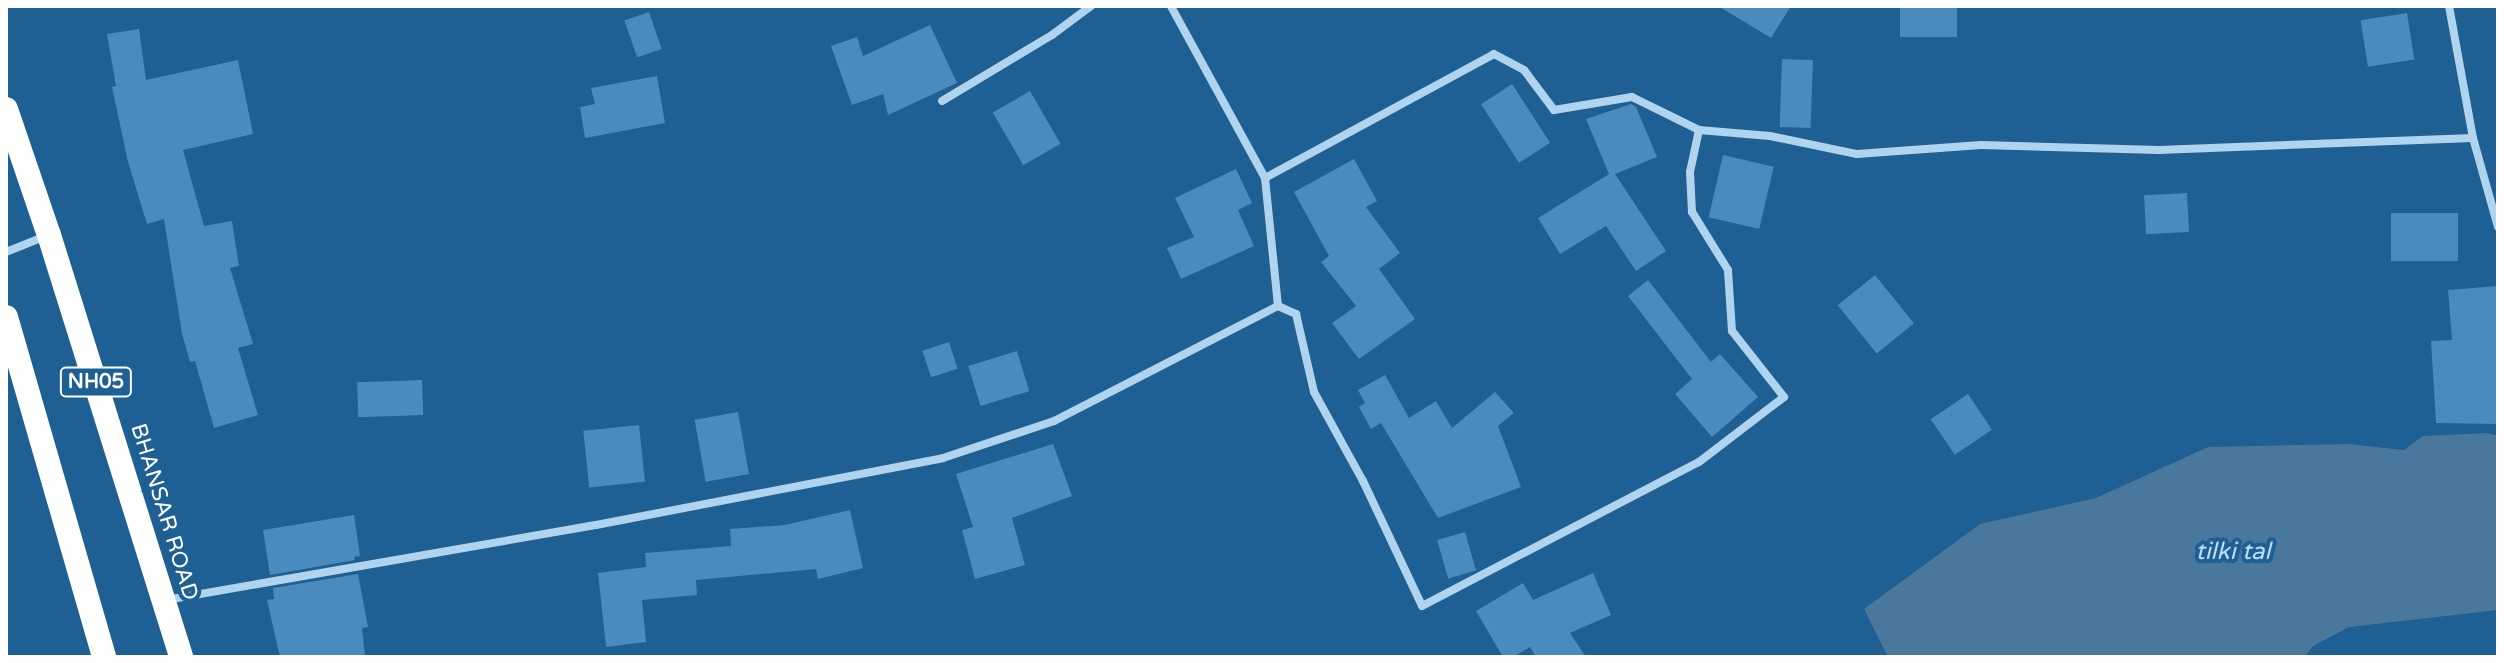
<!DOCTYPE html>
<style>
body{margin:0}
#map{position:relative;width:2504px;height:663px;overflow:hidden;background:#1e5f94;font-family:"Varela Round",sans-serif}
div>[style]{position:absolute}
.water>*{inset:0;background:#4a779c}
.building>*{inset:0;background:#4a8abc;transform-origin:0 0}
.street>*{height:8px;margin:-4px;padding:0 4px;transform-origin:4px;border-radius:4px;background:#b0d4ee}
.highway>*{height:24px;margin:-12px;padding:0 12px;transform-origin:12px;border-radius:12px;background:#fff}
span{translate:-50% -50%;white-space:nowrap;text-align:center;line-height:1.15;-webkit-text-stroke:8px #1e5f94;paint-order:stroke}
.shield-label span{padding:2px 6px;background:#1e5f94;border:2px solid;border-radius:6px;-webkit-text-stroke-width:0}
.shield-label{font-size:20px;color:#fff;font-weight:700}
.street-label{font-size:22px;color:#fff}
.water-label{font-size:24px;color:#bcddf5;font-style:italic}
.frame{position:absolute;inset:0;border:8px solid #fff;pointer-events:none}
</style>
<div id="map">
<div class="water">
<i style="clip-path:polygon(2487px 433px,2498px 436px,2498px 610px,2349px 627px,2313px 646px,2305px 657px,1888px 657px,1864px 609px,1980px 524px,2096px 498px,2208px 447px,2348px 444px,2404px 450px,2423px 436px)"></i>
</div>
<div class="building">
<i style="clip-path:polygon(1718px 6px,1791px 6px,1771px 38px)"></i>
<i style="left:1900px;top:6px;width:57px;height:31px"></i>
<i style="left:649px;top:12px;width:39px;height:26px;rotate:71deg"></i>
<i style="left:2407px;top:13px;width:47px;height:47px;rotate:81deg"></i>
<i style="clip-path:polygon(930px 25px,957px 83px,888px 115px,883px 94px,852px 105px,831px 46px,857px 37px,863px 56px)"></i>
<i style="clip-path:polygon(139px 29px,146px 80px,238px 60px,253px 134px,183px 150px,204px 226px,232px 221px,239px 266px,230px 268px,253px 344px,238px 348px,258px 415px,214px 428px,195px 361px,190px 362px,182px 334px,164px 219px,147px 224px,128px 162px,112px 87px,116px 86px,107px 34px)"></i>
<i style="left:1782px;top:59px;width:31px;height:68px;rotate:2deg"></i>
<i style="clip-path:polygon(657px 76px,665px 123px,585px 138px,580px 107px,595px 104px,591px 88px)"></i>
<i style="left:1512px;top:84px;width:70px;height:37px;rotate:57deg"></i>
<i style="left:1030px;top:91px;width:61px;height:43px;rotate:60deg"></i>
<i style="clip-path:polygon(1631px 104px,1636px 107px,1657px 157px,1615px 174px,1666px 251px,1636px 271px,1606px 226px,1560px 254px,1538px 218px,1609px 174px,1586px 119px)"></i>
<i style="left:1723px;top:155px;width:52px;height:64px;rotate:13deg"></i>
<i style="clip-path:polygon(1354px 159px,1377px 201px,1366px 207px,1400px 253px,1379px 269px,1415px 319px,1359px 359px,1332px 323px,1356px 306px,1321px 262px,1329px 256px,1294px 192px)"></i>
<i style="clip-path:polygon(1236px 169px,1252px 203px,1238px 210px,1254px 246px,1181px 279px,1167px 248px,1194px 237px,1175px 198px)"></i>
<i style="left:2187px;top:193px;width:39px;height:43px;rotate:87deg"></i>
<i style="left:2458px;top:213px;width:48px;height:67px;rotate:90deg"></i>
<i style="left:1875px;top:275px;width:62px;height:48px;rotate:51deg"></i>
<i style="clip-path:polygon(1648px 280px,1711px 362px,1720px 354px,1758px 397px,1712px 437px,1675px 394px,1692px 379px,1628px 296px)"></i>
<i style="clip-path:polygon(2498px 286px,2498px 424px,2436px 423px,2431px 341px,2452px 340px,2448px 290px)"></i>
<i style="left:949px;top:342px;width:28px;height:28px;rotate:72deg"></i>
<i style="left:1017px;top:351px;width:42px;height:51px;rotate:73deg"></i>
<i style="clip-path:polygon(1385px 375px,1409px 418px,1436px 401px,1452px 428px,1495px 392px,1514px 413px,1498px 426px,1521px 487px,1438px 518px,1381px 423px,1371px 429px,1359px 407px,1365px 403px,1358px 390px)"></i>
<i style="left:422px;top:380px;width:35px;height:65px;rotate:88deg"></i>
<i style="left:1968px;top:394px;width:43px;height:45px;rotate:56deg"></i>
<i style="left:738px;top:412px;width:63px;height:44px;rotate:80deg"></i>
<i style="left:639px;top:425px;width:57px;height:56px;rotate:84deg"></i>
<i style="clip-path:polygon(1053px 444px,1072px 496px,1012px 518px,1025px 565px,975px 579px,962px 530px,973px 527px,956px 474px)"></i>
<i style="clip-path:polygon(850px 510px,863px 568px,818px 579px,816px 569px,696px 580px,697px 595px,642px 600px,646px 642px,606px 647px,598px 573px,646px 567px,645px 553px,731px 546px,730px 529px,785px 525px)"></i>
<i style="clip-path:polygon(354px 515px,360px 556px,354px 557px,355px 560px,270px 575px,263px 530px)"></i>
<i style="left:1465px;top:532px;width:40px;height:29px;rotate:74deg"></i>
<i style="clip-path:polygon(1593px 573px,1611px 615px,1570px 633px,1586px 657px,1536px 657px,1530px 647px,1513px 657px,1503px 657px,1476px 611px,1523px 583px,1533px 600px)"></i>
<i style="clip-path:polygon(358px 574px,368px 627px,362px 628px,365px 657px,280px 657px,267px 600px,274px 599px,273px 588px)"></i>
</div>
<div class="street">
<i style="left:2449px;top:6px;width:134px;rotate:79.7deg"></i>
<i style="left:2473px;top:138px;width:92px;rotate:74.3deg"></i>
<i style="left:942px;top:101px;width:128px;rotate:-31deg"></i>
<i style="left:1052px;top:35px;width:49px;rotate:-36.6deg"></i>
<i style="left:1265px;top:178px;width:260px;rotate:-28.4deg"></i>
<i style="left:1494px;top:54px;width:34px;rotate:28deg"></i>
<i style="left:1524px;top:70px;width:50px;rotate:53.1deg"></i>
<i style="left:1554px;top:110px;width:79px;rotate:-9.5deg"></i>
<i style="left:1632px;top:97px;width:75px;rotate:26.2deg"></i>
<i style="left:1699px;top:130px;width:71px;rotate:4.8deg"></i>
<i style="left:1770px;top:136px;width:89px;rotate:11.7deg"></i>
<i style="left:1857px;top:154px;width:124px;rotate:-4.2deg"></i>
<i style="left:1981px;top:145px;width:178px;rotate:1.6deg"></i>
<i style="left:2159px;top:150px;width:314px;rotate:-2.2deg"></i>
<i style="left:6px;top:252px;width:43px;rotate:-21.8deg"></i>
<i style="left:1278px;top:306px;width:20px;rotate:24deg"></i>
<i style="left:1296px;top:314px;width:80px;rotate:77deg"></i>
<i style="left:1314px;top:392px;width:102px;rotate:61.2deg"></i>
<i style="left:1363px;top:481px;width:138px;rotate:64.7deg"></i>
<i style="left:1422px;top:606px;width:312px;rotate:-27.5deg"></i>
<i style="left:1699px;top:462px;width:107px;rotate:-37.4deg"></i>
<i style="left:1784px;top:397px;width:84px;rotate:-128.2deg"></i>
<i style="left:1732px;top:331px;width:61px;rotate:-93.8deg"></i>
<i style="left:1728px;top:270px;width:68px;rotate:-121.8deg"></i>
<i style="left:1692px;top:212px;width:40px;rotate:-92.9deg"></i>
<i style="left:1690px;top:172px;width:43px;rotate:-77.9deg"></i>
<i style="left:166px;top:600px;width:436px;rotate:-9.9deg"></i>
<i style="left:596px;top:525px;width:353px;rotate:-10.9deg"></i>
<i style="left:943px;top:458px;width:117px;rotate:-18.4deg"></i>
<i style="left:1054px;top:421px;width:252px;rotate:-27.2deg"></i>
<i style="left:1278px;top:306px;width:129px;rotate:-95.8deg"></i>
<i style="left:1265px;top:178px;width:196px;rotate:-118.7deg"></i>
</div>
<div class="highway">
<i style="left:6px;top:109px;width:133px;rotate:71.2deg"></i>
<i style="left:49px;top:235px;width:442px;rotate:72.6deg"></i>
<i style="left:6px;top:317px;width:354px;rotate:73.9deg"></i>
</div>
<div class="shield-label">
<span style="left:96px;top:382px">NH05</span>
</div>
<div class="street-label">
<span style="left:164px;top:512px;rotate:73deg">BHANSAR ROAD</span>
</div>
<div class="water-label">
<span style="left:2233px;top:552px">tilki tal</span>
</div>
<div class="frame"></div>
</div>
